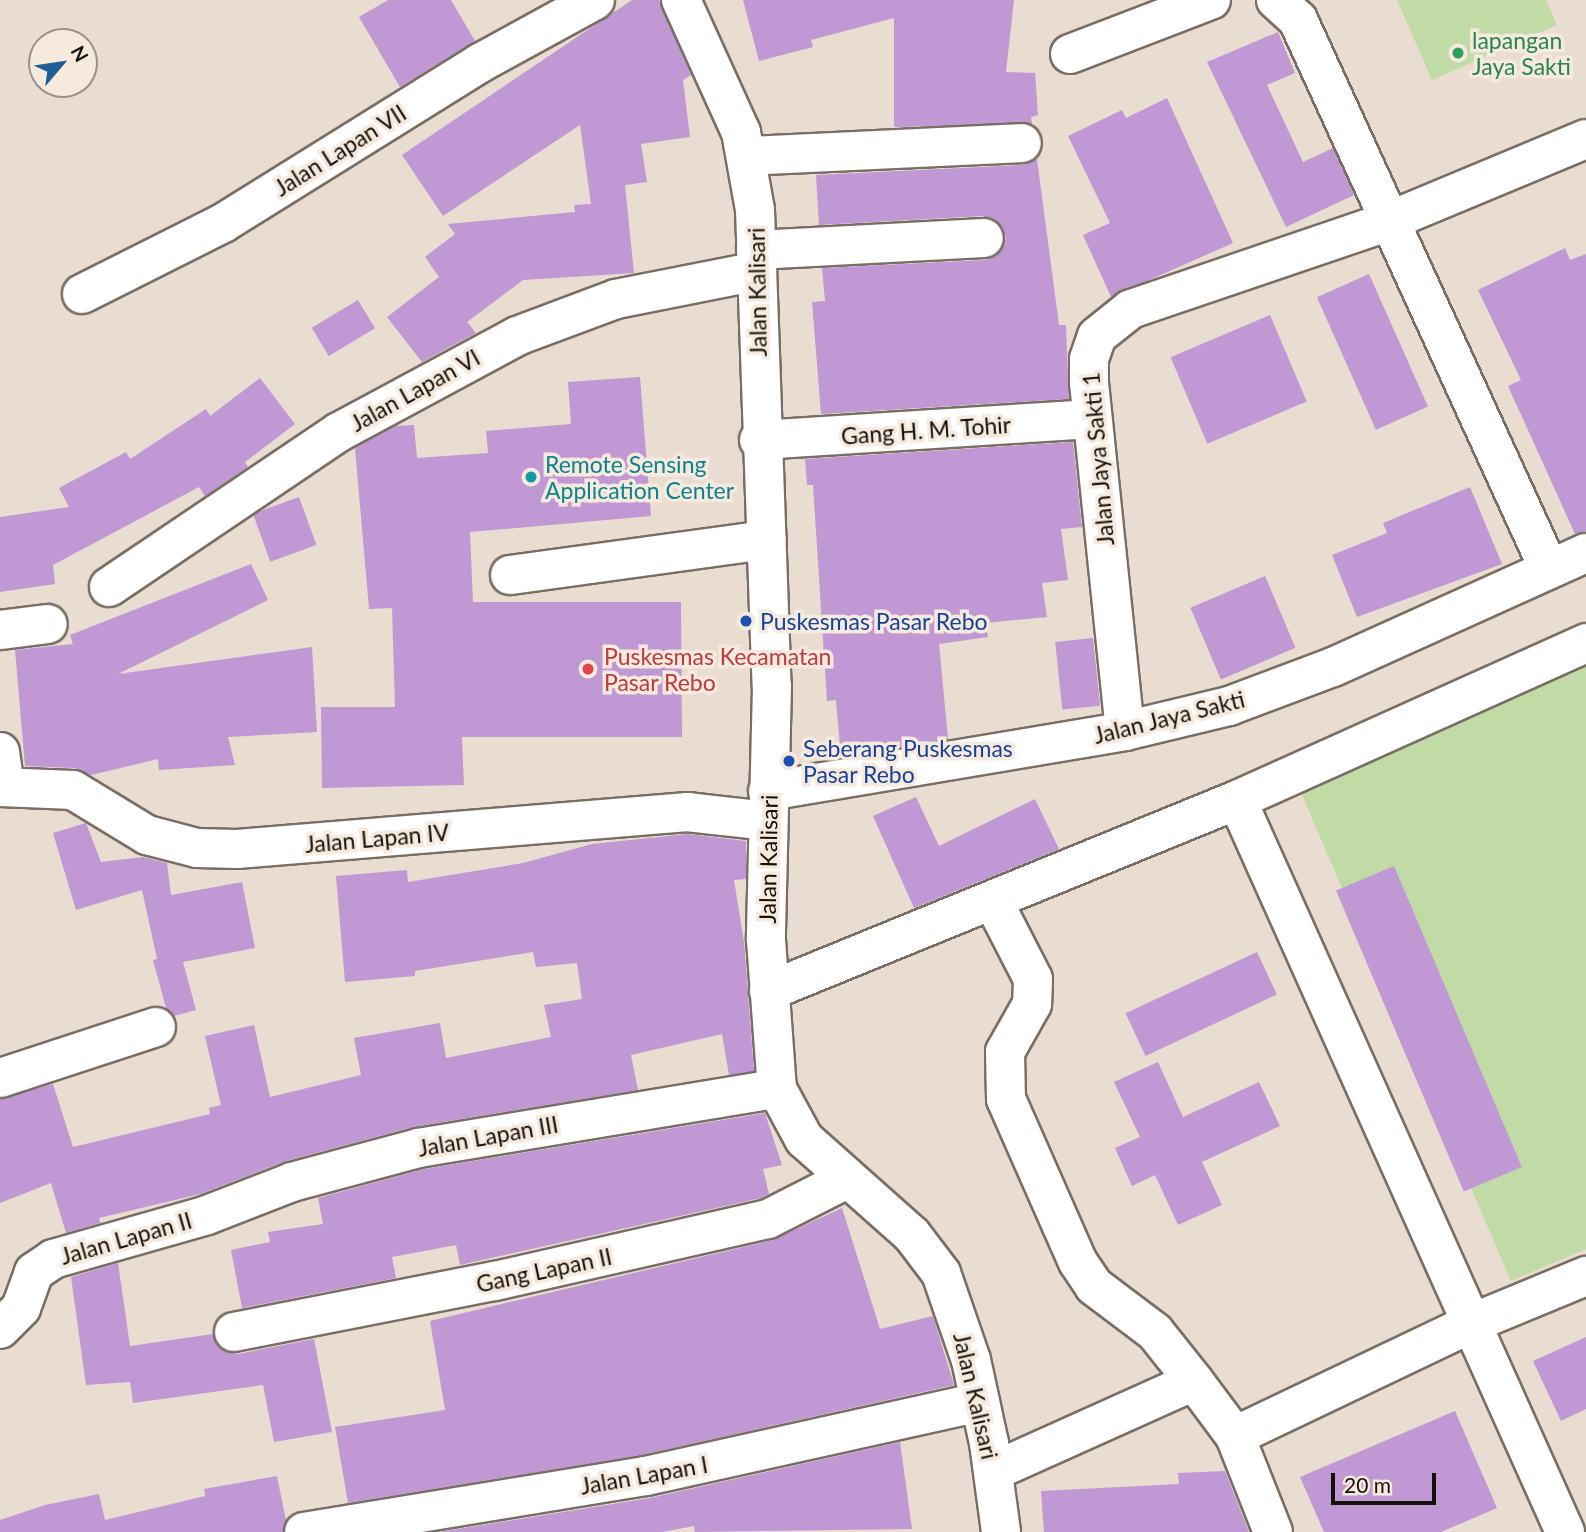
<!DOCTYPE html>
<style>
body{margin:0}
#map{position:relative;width:1586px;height:1532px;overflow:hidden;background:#e9dcd0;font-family:Lato,sans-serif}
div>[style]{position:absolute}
.green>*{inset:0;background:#c1dba7}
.building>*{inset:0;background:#c098d3;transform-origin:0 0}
.roads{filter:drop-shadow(2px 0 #796e63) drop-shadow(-2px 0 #796e63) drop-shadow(0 2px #796e63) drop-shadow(0 -2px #796e63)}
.minor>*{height:38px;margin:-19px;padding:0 19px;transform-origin:19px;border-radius:19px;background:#fff}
.dots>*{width:19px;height:19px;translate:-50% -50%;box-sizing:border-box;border:4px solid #f6e9dd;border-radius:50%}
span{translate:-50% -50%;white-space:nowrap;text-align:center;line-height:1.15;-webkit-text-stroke:7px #f6e9dd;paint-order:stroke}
.leisure-label{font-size:23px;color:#27864d}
.left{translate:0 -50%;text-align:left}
.street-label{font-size:23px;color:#14100b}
.culture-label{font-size:23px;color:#0d838f}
.transit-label{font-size:23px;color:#164399}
.health-label{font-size:23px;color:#be3a42}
.north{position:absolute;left:28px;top:28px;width:70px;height:70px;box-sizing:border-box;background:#f6e9dd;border:2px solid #9c9289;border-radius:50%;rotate:61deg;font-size:19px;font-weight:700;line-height:28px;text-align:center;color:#14100b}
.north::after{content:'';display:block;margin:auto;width:24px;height:32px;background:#1e5e94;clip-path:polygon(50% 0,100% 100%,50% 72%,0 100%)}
.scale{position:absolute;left:1331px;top:1473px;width:105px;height:32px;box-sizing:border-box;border:4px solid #14100b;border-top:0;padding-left:9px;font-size:21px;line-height:24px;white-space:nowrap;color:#14100b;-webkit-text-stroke:5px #f6e9dd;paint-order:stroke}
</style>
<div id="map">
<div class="green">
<i style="clip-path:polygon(1397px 0,1546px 0,1557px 25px,1432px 80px)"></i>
<i style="clip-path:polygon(1586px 665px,1586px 1249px,1511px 1281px,1299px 788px)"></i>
</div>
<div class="building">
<i style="clip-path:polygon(388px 0,451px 0,475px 41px,400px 87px,359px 17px)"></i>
<i style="clip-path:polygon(632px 0,659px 0,691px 75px,683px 80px,690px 137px,641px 144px,647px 182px,625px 185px,634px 273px,523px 280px,467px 322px,476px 333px,422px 362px,387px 317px,439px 277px,425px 257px,455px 234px,448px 224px,575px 212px,574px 205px,591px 204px,580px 125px,443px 216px,402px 155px)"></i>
<i style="clip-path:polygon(743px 0,1014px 0,1006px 72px,1035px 73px,1038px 115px,1031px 117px,1032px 124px,894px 127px,894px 18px,811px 40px,813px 47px,759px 61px)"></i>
<i style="clip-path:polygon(1278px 32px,1295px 73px,1267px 85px,1303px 162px,1333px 148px,1354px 195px,1286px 227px,1207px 62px)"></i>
<i style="clip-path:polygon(1167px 98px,1233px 243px,1111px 297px,1083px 235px,1110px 223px,1068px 136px,1122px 110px,1126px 118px)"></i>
<i style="clip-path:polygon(1037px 159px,1059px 325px,1066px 325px,1069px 399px,821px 414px,812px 302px,825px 301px,822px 268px,985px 260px,996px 256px,1006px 238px,1002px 226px,983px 216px,819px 225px,816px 175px,1023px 165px)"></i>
<i style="clip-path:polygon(1565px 248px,1570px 260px,1586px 254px,1586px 531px,1575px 534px,1508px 386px,1521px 380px,1478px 290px)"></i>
<i style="left:1369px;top:274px;width:145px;height:57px;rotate:66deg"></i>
<i style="left:358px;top:300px;width:33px;height:54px;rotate:59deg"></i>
<i style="left:1270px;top:315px;width:94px;height:108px;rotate:67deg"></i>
<i style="clip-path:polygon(640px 377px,651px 516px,470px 532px,473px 602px,681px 602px,682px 737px,462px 737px,464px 785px,322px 788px,321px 707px,395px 707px,392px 608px,369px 609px,355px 448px,395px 426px,414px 425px,417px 458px,488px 453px,486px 431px,571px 424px,568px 382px)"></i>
<i style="clip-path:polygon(260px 378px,295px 424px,245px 462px,248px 467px,205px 496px,199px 487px,53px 565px,55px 584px,0 592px,0 517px,69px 507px,59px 488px,126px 452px,130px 459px,206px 409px,210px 416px)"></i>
<i style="clip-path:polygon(1073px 442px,1082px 527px,1061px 529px,1068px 580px,1042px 583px,1047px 617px,985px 623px,988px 637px,939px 644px,948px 739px,841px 757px,836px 700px,827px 701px,813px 485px,807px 485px,805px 459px)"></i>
<i style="clip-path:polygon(1470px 487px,1502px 564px,1357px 617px,1332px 555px,1387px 533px,1383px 523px)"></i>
<i style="left:299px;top:497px;width:51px;height:49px;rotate:70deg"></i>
<i style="clip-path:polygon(251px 564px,268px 600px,118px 674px,312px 647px,317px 732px,228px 737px,235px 765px,159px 770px,158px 759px,91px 775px,74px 768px,25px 766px,15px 650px,73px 644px,70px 635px)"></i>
<i style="left:1265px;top:576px;width:78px;height:81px;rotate:67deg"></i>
<i style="left:1093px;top:638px;width:68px;height:38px;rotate:84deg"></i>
<i style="clip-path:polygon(916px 797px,939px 846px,1035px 799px,1059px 849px,914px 908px,873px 816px)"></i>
<i style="clip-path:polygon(86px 823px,101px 862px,143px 857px,167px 863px,171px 895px,242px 882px,255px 948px,183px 962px,196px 1010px,174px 1016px,166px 1008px,153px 960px,157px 959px,142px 890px,76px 910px,53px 833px)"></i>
<i style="clip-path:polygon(687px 834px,746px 841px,746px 879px,734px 880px,744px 942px,754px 1071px,729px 1075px,722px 1034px,631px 1055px,638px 1090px,413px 1127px,286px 1161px,200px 1194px,99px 1218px,100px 1223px,66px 1233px,51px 1183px,0 1203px,0 1099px,53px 1084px,73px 1147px,210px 1114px,209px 1108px,221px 1105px,205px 1036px,254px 1025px,270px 1097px,361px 1075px,354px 1038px,440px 1023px,446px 1058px,551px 1037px,544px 1005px,582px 999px,577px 963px,536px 967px,533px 952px,415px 971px,415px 976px,345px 982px,336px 876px,407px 870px,408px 882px,523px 863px,592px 844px)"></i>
<i style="left:1394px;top:866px;width:327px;height:63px;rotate:67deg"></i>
<i style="left:1257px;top:952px;width:47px;height:145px;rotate:65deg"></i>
<i style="clip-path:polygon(1158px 1062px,1183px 1117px,1259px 1082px,1280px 1126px,1202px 1162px,1222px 1205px,1178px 1225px,1155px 1175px,1132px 1186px,1115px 1148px,1140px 1137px,1114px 1082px)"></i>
<i style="clip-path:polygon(765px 1113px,782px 1165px,763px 1169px,769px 1194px,761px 1198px,460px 1265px,456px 1245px,392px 1257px,396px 1278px,242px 1308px,231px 1250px,270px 1242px,268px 1232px,323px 1224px,318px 1198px,424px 1169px)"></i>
<i style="clip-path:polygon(842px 1208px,880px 1329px,933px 1316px,954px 1385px,642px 1455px,348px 1503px,335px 1427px,445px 1410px,430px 1321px,773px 1240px)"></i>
<i style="clip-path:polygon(118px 1263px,130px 1346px,213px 1334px,218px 1347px,238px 1354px,314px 1339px,332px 1432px,274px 1442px,263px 1385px,133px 1403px,130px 1382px,86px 1385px,71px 1277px)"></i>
<i style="clip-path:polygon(1586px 1337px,1586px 1409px,1561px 1421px,1533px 1361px)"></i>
<i style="clip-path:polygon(1455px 1411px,1497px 1508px,1441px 1532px,1324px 1532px,1300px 1477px)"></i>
<i style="clip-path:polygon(900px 1442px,912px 1529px,695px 1532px,694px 1526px,662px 1532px,439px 1532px,650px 1498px)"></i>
<i style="clip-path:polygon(1225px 1471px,1249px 1532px,1044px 1532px,1041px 1491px,1179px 1484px,1178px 1473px)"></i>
<i style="clip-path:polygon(277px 1476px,286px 1521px,283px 1532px,0 1532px,0 1520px,45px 1505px,99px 1494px,105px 1520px,205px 1496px,204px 1489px)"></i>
</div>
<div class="roads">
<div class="minor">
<i style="left:681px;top:0;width:145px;rotate:65.6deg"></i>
<i style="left:741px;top:132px;width:79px;rotate:79.8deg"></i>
<i style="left:755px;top:210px;width:476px;rotate:88deg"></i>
<i style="left:772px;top:686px;width:254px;rotate:91.4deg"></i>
<i style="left:766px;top:940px;width:149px;rotate:85.8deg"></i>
<i style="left:777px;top:1089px;width:57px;rotate:61.6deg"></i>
<i style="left:804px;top:1139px;width:144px;rotate:41.6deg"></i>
<i style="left:912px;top:1235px;width:48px;rotate:52.7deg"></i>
<i style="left:941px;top:1273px;width:92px;rotate:71deg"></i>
<i style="left:971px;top:1360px;width:85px;rotate:77.8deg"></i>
<i style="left:989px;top:1443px;width:90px;rotate:82.3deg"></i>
<i style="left:1276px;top:0;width:30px;rotate:42deg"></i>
<i style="left:1298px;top:20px;width:604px;rotate:65.43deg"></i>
<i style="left:1070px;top:54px;width:151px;rotate:-21deg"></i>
<i style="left:747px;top:156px;width:275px;rotate:-2.7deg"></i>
<i style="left:756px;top:250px;width:228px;rotate:-3deg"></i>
<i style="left:82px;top:294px;width:158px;rotate:-26.7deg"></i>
<i style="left:223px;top:223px;width:303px;rotate:-31.9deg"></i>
<i style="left:480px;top:63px;width:131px;rotate:-28.7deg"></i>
<i style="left:759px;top:440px;width:334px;rotate:-3.6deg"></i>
<i style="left:510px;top:575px;width:259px;rotate:-7.8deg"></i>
<i style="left:109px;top:587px;width:277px;rotate:-34deg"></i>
<i style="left:339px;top:432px;width:202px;rotate:-28.3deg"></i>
<i style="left:517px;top:336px;width:106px;rotate:-20.5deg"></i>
<i style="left:616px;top:299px;width:144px;rotate:-11.2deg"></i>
<i style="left:0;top:630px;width:48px;rotate:-7.1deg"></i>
<i style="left:1125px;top:731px;width:351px;rotate:-95.9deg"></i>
<i style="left:1089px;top:382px;width:23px;rotate:-90deg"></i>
<i style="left:1089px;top:359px;width:24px;rotate:-71deg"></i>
<i style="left:1097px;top:336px;width:43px;rotate:-38.5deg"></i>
<i style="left:1131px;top:309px;width:273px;rotate:-18.8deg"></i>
<i style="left:1389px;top:221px;width:213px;rotate:-22.6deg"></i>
<i style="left:0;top:752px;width:22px;rotate:82deg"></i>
<i style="left:0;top:787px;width:73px;rotate:2.4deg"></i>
<i style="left:73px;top:790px;width:87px;rotate:31.3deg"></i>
<i style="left:147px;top:835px;width:52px;rotate:14.6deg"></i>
<i style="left:197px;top:848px;width:40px;rotate:1.4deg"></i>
<i style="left:237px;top:849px;width:452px;rotate:-4.7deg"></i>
<i style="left:687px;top:812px;width:81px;rotate:6.3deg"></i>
<i style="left:768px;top:791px;width:362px;rotate:-9.5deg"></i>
<i style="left:1125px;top:731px;width:107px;rotate:-13.5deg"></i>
<i style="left:1229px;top:706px;width:111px;rotate:-20.6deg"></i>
<i style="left:1333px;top:667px;width:277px;rotate:-24.3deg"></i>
<i style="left:1237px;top:800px;width:802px;rotate:65.86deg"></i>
<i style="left:994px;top:903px;width:85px;rotate:62.8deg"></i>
<i style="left:1033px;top:979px;width:25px;rotate:92deg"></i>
<i style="left:1032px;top:1004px;width:55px;rotate:119.4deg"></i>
<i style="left:1005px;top:1052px;width:47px;rotate:88.8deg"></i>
<i style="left:1006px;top:1099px;width:178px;rotate:66.2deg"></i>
<i style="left:1078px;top:1262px;width:29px;rotate:56deg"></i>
<i style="left:1094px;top:1286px;width:76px;rotate:37deg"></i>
<i style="left:1155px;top:1332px;width:63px;rotate:51.5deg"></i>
<i style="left:769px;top:991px;width:505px;rotate:-22.2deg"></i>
<i style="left:1237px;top:800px;width:383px;rotate:-24.2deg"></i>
<i style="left:0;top:1078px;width:164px;rotate:-18.1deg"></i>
<i style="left:0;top:1329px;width:30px;rotate:-45deg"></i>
<i style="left:21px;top:1308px;width:38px;rotate:-70deg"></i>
<i style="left:34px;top:1272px;width:23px;rotate:-34deg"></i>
<i style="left:53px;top:1259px;width:160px;rotate:-15.9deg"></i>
<i style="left:207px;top:1215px;width:91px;rotate:-21.2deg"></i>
<i style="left:292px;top:1182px;width:131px;rotate:-15deg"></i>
<i style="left:419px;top:1148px;width:363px;rotate:-9.4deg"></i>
<i style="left:234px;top:1332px;width:266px;rotate:-11.1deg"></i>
<i style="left:495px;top:1281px;width:280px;rotate:-12.8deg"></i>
<i style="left:768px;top:1219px;width:86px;rotate:-26.9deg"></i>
<i style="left:1235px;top:1436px;width:103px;rotate:68.4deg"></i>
<i style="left:994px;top:1471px;width:219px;rotate:-24.2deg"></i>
<i style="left:1194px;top:1381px;width:69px;rotate:53.3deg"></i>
<i style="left:1235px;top:1436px;width:260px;rotate:-25.5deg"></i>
<i style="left:1470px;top:1324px;width:126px;rotate:-22.5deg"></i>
<i style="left:304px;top:1532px;width:347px;rotate:-9.3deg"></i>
<i style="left:646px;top:1476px;width:342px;rotate:-12.5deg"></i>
</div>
</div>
<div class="dots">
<i style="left:1458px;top:53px;background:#2e9e5b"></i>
<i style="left:531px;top:477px;background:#0f9aa8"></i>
<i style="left:746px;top:621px;background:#1a4fb4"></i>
<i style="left:588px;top:669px;background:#e0444e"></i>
<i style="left:789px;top:761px;background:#1a4fb4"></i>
</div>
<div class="leisure-label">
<span class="left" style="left:1472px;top:53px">lapangan<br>Jaya Sakti</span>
</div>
<div class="street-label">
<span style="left:340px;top:150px;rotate:-32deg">Jalan Lapan VII</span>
<span style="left:757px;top:292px;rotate:-91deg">Jalan Kalisari</span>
<span style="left:415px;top:390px;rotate:-29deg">Jalan Lapan VI</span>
<span style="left:926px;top:430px;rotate:-4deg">Gang H. M. Tohir</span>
<span style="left:1098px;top:459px;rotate:-95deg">Jalan Jaya Sakti 1</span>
<span style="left:1169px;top:717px;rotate:-14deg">Jalan Jaya Sakti</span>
<span style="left:377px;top:838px;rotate:-5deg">Jalan Lapan IV</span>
<span style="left:768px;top:859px;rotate:-89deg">Jalan Kalisari</span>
<span style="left:488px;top:1136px;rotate:-10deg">Jalan Lapan III</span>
<span style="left:126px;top:1238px;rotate:-16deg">Jalan Lapan II</span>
<span style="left:544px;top:1270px;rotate:-12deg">Gang Lapan II</span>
<span style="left:976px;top:1396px;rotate:77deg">Jalan Kalisari</span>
<span style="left:644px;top:1475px;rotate:-10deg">Jalan Lapan I</span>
</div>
<div class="culture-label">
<span class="left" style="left:545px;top:477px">Remote Sensing<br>Application Center</span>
</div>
<div class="transit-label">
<span class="left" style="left:760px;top:621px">Puskesmas Pasar Rebo</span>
<span class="left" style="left:803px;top:761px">Seberang Puskesmas<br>Pasar Rebo</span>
</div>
<div class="health-label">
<span class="left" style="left:604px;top:669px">Puskesmas Kecamatan<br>Pasar Rebo</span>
</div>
<div class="north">N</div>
<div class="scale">20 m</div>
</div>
